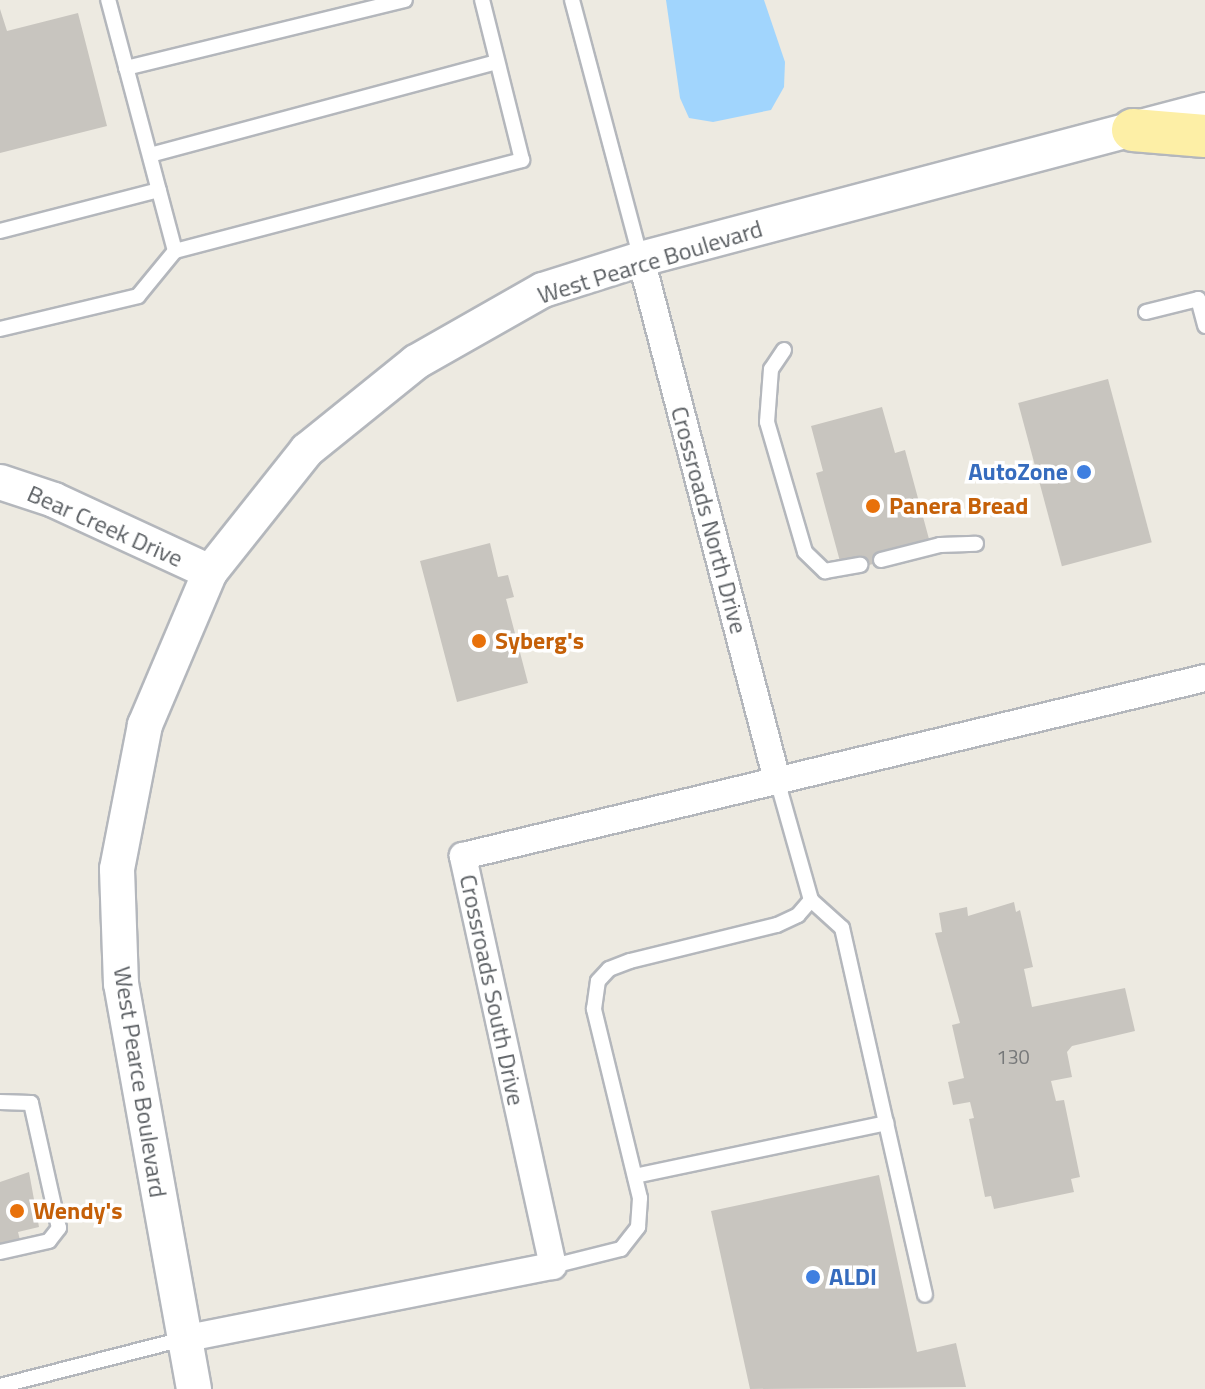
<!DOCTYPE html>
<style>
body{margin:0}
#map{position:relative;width:1205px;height:1389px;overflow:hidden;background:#edeae1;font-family:"Titillium Web",sans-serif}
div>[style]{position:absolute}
.water>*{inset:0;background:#a1d5fd}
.building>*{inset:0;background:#c8c5bf;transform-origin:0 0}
.roads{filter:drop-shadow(2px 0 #b4b7bc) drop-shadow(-2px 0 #b4b7bc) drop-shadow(0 2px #b4b7bc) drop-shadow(0 -2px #b4b7bc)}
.service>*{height:14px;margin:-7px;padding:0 7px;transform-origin:7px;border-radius:7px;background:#fff}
.minor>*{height:26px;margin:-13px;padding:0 13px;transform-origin:13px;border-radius:13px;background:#fff}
.tertiary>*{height:34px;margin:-17px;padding:0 17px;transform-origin:17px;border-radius:17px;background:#fff}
.primary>*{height:42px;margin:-21px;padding:0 21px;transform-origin:21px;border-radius:21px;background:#fdefa6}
.dots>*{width:22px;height:22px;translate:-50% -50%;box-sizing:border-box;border:4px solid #fff;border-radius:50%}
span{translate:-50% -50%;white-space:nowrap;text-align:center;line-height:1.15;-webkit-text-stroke:7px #fff;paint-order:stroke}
.number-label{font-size:20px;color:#767879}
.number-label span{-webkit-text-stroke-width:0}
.street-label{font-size:24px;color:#5a5e62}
.shop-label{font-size:24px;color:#366cbe;font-weight:700}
.right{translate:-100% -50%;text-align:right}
.left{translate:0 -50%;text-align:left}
.food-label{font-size:24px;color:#c56008;font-weight:700}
</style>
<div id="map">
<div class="water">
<i style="clip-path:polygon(666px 0,764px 0,785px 62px,784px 87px,771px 110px,713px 122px,689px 118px,680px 98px)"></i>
</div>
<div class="building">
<i style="clip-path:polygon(0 9px,7px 31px,78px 13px,107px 126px,0 153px)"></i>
<i style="left:1108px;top:379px;width:169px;height:93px;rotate:75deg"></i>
<i style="clip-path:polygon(882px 407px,895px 453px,905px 450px,929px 539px,878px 553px,881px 562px,861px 567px,841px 565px,816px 473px,823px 471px,811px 426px)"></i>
<i style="clip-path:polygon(490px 543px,498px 577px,508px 575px,514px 597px,506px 599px,528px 683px,457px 702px,420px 561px)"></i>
<i style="clip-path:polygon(1014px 902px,1016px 912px,1020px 910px,1033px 967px,1024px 969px,1032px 1007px,1125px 988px,1135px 1031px,1072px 1046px,1067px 1052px,1072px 1077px,1051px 1081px,1056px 1101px,1064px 1100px,1080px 1177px,1071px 1179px,1074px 1192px,994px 1209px,991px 1196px,985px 1197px,969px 1119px,974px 1118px,970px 1102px,953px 1105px,948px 1082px,964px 1078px,952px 1025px,960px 1023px,935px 933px,942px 932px,939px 913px,967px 907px,968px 916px)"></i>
<i style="clip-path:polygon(29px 1172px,39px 1227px,18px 1232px,20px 1240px,0 1245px,0 1182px)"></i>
<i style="clip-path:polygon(879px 1175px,917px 1352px,956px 1343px,966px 1387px,750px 1389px,711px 1211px)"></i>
</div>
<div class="roads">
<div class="service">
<i style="left:572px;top:0;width:268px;rotate:75.1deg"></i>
<i style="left:126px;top:68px;width:287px;rotate:-13.7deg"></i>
<i style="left:150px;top:155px;width:359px;rotate:-15deg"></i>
<i style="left:0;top:231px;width:164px;rotate:-14.5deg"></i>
<i style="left:175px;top:251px;width:359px;rotate:-14.7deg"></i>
<i style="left:522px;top:160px;width:165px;rotate:-104deg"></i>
<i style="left:1146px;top:312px;width:54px;rotate:-14deg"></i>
<i style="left:1198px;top:299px;width:28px;rotate:75deg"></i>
<i style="left:0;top:329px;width:142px;rotate:-13.4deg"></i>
<i style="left:138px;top:296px;width:58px;rotate:-50.6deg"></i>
<i style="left:175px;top:251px;width:260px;rotate:-104.9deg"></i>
<i style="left:784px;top:350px;width:23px;rotate:124deg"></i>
<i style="left:771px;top:369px;width:53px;rotate:94.3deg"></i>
<i style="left:767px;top:422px;width:135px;rotate:73.7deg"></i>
<i style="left:805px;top:552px;width:28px;rotate:44deg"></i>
<i style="left:825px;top:571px;width:36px;rotate:-10deg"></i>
<i style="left:881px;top:560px;width:61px;rotate:-14.3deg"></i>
<i style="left:940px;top:545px;width:36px;rotate:-2deg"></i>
<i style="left:0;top:1102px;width:31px;rotate:2deg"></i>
<i style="left:31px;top:1103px;width:128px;rotate:77.4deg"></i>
<i style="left:59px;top:1228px;width:16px;rotate:128deg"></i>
<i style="left:49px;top:1241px;width:50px;rotate:167.3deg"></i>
<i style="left:886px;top:1123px;width:176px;rotate:77.2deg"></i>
<i style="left:635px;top:1176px;width:257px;rotate:-11.9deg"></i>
<i style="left:886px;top:1123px;width:200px;rotate:-102.7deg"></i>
<i style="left:842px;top:928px;width:42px;rotate:-137.9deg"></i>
<i style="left:553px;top:1266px;width:70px;rotate:-14deg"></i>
<i style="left:621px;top:1249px;width:28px;rotate:-52deg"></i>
<i style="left:638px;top:1227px;width:29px;rotate:-86deg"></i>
<i style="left:640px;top:1198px;width:195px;rotate:-103.7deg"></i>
<i style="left:594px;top:1009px;width:28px;rotate:-82deg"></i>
<i style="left:598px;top:981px;width:16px;rotate:-47deg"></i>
<i style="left:609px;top:969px;width:22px;rotate:-21deg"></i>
<i style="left:630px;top:961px;width:151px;rotate:-13.8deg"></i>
<i style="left:777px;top:925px;width:23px;rotate:-25deg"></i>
<i style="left:798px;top:915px;width:20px;rotate:-49deg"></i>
<i style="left:811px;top:900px;width:125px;rotate:-105.8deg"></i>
<i style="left:0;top:1386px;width:189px;rotate:-14.4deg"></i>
</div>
<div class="minor">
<i style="left:641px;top:259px;width:538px;rotate:75.37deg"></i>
<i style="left:183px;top:1339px;width:377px;rotate:-11.2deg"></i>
<i style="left:553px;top:1266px;width:420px;rotate:-102.4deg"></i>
<i style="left:463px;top:856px;width:763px;rotate:-13.49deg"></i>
</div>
<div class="tertiary">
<i style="left:0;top:482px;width:57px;rotate:18.4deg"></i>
<i style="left:54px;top:500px;width:172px;rotate:24.8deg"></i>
<i style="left:194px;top:1389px;width:412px;rotate:-100.2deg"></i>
<i style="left:121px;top:984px;width:115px;rotate:-92deg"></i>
<i style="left:117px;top:869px;width:147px;rotate:-79deg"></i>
<i style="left:145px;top:725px;width:166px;rotate:-67deg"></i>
<i style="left:210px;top:572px;width:156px;rotate:-51.5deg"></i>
<i style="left:307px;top:450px;width:140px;rotate:-38.9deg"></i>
<i style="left:416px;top:362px;width:146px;rotate:-29.6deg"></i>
<i style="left:543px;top:290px;width:103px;rotate:-17.6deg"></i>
<i style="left:641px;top:259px;width:583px;rotate:-14.8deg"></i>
</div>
<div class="primary">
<i style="left:1133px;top:130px;width:72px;rotate:4.8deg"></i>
</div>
</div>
<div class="dots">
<i style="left:1084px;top:472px;background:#3f7fe0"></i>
<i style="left:873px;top:506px;background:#e8710a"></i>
<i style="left:479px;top:641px;background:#e8710a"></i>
<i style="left:17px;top:1211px;background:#e8710a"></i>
<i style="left:813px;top:1277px;background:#3f7fe0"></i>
</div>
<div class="number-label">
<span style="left:1013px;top:1056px">130</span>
</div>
<div class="street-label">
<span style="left:650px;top:262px;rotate:-17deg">West Pearce Boulevard</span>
<span style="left:709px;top:520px;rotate:75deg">Crossroads North Drive</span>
<span style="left:105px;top:526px;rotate:24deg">Bear Creek Drive</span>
<span style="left:492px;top:990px;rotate:78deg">Crossroads South Drive</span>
<span style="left:140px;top:1082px;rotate:81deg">West Pearce Boulevard</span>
</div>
<div class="shop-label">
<span class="right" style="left:1068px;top:472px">AutoZone</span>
<span class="left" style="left:829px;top:1277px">ALDI</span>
</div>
<div class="food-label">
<span class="left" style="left:889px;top:506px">Panera Bread</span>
<span class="left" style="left:495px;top:641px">Syberg's</span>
<span class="left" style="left:33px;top:1211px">Wendy's</span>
</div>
</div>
